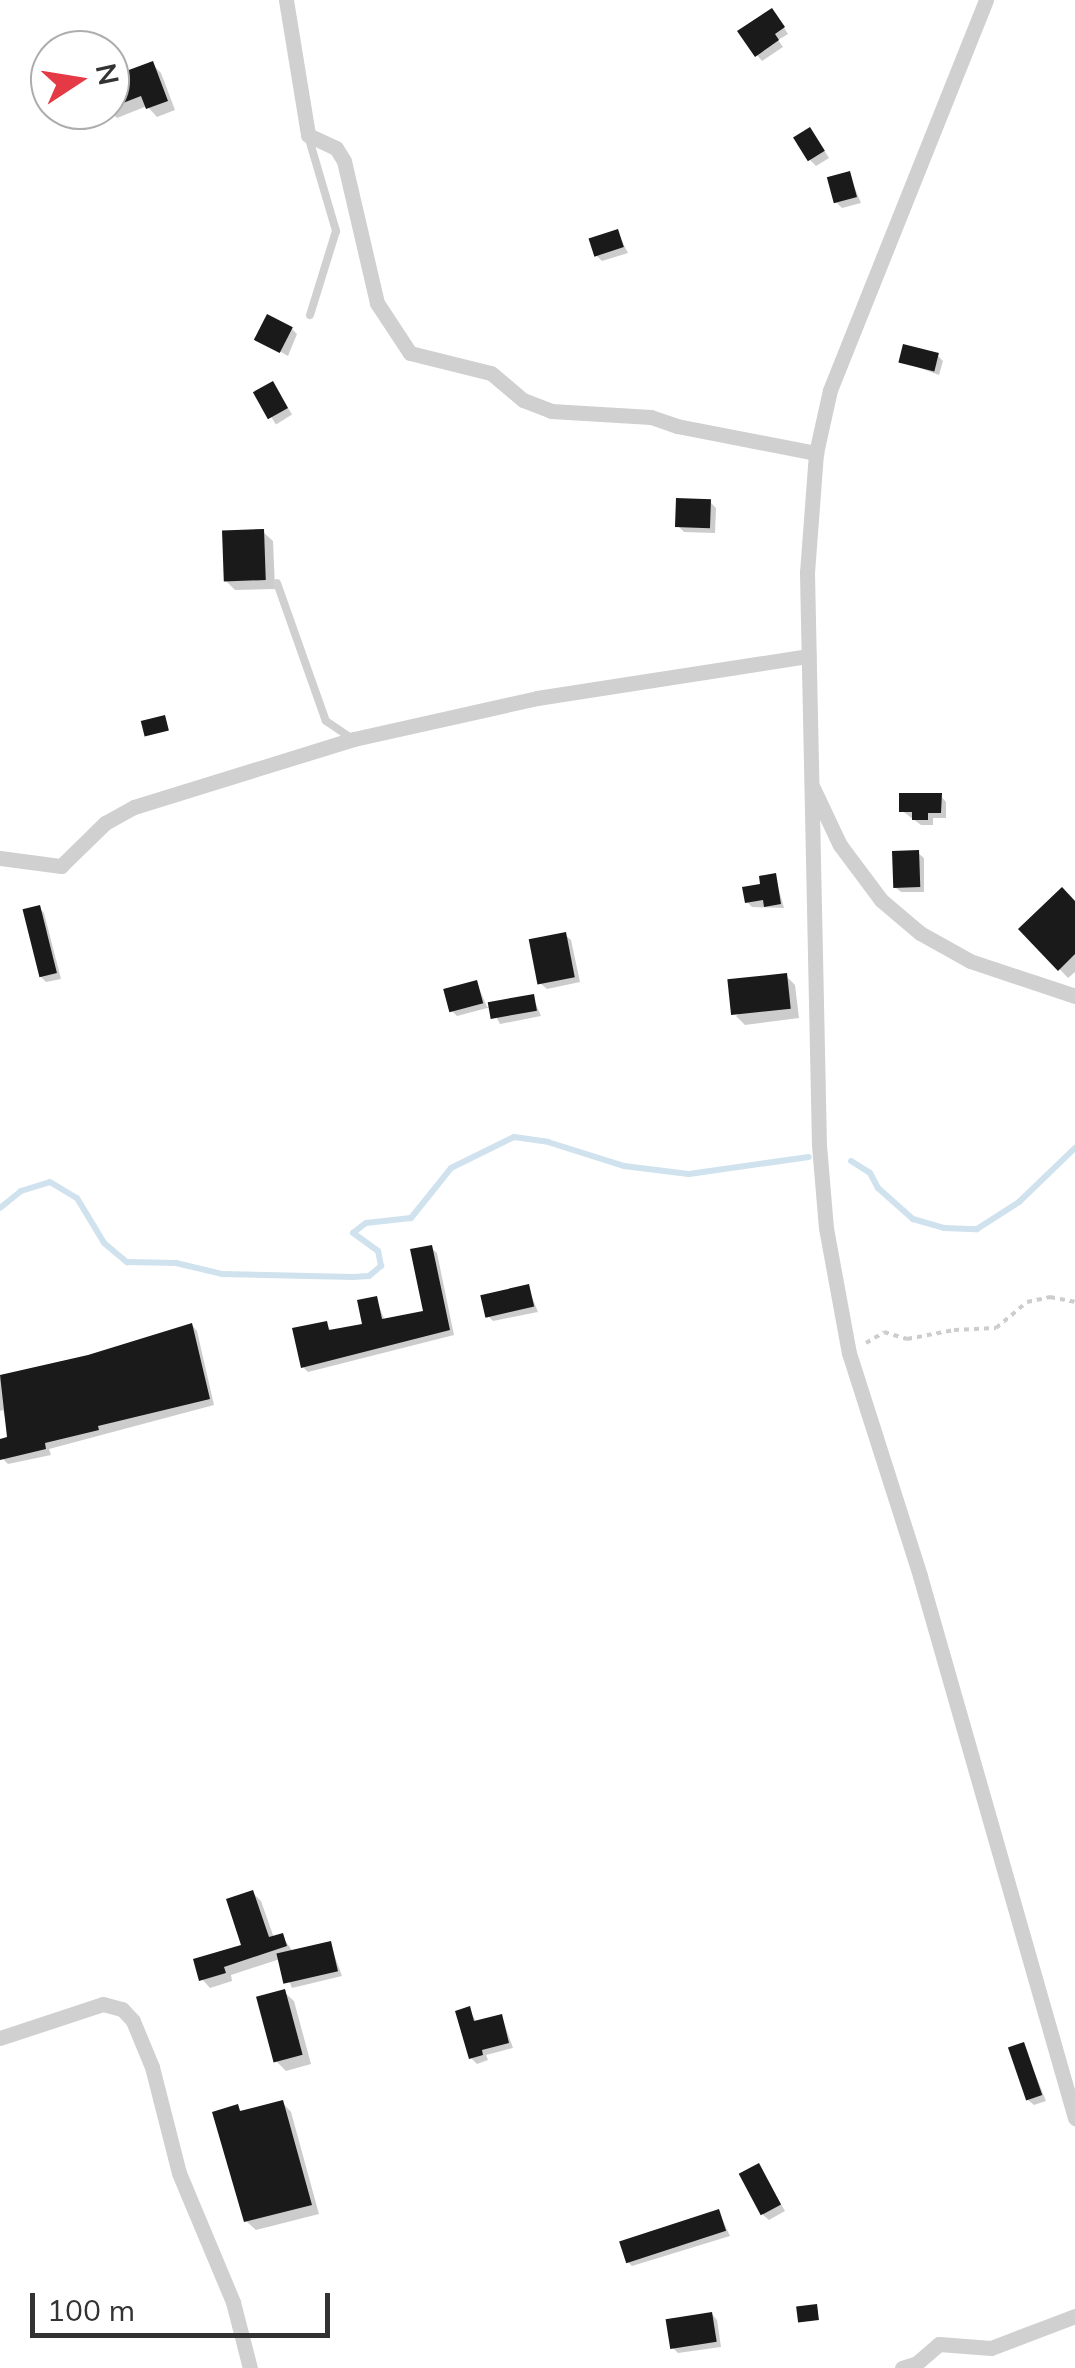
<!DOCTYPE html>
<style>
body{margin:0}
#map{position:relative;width:1075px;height:2368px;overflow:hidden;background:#fff;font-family:Mulish,sans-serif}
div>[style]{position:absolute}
.shadow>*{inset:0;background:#0003;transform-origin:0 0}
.stream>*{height:6px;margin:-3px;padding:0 3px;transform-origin:3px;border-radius:3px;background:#cfe2ee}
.building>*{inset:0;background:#1a1a1a;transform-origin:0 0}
.path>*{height:4px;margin-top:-2px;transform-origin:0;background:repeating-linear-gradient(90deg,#cdcdcd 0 5px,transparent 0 10px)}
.service>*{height:8px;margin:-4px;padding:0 4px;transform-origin:4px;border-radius:4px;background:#d0d0d0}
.minor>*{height:15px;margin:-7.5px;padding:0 7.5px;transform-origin:7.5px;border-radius:7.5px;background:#d0d0d0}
span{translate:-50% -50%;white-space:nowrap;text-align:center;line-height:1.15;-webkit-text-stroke:10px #fff;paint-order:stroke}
.north{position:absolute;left:30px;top:30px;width:100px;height:100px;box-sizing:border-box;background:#fff;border:2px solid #adadad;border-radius:50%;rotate:78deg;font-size:28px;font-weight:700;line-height:40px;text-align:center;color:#333}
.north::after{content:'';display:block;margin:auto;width:35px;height:45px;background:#e63946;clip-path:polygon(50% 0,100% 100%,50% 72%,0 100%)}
.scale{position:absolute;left:30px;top:2293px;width:300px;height:45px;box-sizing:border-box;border:5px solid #333;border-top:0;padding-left:12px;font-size:30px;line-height:35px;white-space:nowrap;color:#333;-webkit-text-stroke:8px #fff;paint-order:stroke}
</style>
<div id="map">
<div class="shadow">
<i style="clip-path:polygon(777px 17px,788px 34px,778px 40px,783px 47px,762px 61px,757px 55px)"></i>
<i style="clip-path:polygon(152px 64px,161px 73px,175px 110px,157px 117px,147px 106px,117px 118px,109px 110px,110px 71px,119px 68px,125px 74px)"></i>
<i style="clip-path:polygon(815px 136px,829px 158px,816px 166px,810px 160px)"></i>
<i style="clip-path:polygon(849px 174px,861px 203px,842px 208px,836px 202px)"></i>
<i style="clip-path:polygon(617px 232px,628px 253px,602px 261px,596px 255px)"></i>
<i style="clip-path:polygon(292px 329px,297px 334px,288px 356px,258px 339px)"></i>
<i style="clip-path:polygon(937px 355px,943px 361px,939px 375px,901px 361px)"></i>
<i style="left:273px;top:384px;width:36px;height:19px;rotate:58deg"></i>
<i style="clip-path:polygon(710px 502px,716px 508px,715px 533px,684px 532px,678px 526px)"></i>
<i style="clip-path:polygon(263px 532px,273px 541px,275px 589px,235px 590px,226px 581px)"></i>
<i style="clip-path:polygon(941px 796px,946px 802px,946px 818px,933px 818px,933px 825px,921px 825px,901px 810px)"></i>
<i style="clip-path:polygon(918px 853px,924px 858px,924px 892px,901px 892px,895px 887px)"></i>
<i style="clip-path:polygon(775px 876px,784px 908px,752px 907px,747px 902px)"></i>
<i style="clip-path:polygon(1075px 904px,1075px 972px,1068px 978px,1022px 929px)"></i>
<i style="clip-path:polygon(39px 908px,44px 913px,61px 979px,46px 982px,40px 976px)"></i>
<i style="clip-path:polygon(565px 935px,571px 940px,580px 982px,547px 989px,541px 984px)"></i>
<i style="clip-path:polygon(786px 976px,795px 985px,799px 1018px,745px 1025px,736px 1016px)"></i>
<i style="clip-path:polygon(477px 983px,487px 1007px,533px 997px,541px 1016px,500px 1024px,491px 1007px,457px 1016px,451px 1010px)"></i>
<i style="clip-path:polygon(431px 1248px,437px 1253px,454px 1335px,308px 1372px,303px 1367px,326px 1324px,332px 1332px,365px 1325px,376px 1299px,385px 1321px,426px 1313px)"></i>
<i style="clip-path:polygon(528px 1287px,538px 1312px,493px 1321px,487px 1315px)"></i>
<i style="clip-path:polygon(192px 1325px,197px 1331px,214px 1405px,49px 1449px,51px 1455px,8px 1464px,2px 1458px,0 1441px,10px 1439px,3px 1410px,0 1411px,0 1378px,89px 1357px)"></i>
<i style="clip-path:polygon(253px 1893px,261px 1901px,274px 1938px,282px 1936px,293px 1952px,330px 1943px,342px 1976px,292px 1988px,280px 1959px,231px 1975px,232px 1981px,210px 1988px,202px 1979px,245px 1947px)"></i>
<i style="clip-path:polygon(284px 1992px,294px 2001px,311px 2064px,286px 2071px,277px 2062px)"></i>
<i style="clip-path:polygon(469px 2009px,477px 2023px,502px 2017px,513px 2048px,486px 2055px,488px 2060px,477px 2064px,471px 2058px)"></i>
<i style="clip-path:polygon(1023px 2044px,1046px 2101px,1034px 2105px,1028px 2100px)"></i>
<i style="clip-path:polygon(282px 2102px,291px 2112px,319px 2214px,256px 2230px,246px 2221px,237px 2107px,243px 2113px)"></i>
<i style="clip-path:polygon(759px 2166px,785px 2211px,769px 2220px,763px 2215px)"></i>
<i style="clip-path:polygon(719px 2212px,730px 2236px,632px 2266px,627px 2261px)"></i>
<i style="clip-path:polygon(712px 2314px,717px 2320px,721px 2347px,678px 2353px,672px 2347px)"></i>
</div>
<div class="stream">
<i style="left:851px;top:1161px;width:22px;rotate:32deg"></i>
<i style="left:870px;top:1173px;width:17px;rotate:62deg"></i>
<i style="left:878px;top:1188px;width:47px;rotate:41.5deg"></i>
<i style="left:913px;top:1219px;width:32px;rotate:16deg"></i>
<i style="left:944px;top:1228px;width:33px;rotate:2deg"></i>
<i style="left:977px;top:1229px;width:50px;rotate:-32.7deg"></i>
<i style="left:1019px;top:1202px;width:78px;rotate:-44deg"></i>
<i style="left:0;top:1208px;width:27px;rotate:-39deg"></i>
<i style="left:21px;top:1191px;width:30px;rotate:-17deg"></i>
<i style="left:50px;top:1182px;width:31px;rotate:31deg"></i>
<i style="left:77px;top:1198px;width:52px;rotate:59deg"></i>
<i style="left:104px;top:1243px;width:30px;rotate:40deg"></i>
<i style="left:127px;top:1262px;width:49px;rotate:1.2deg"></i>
<i style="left:176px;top:1263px;width:47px;rotate:13.4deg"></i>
<i style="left:222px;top:1274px;width:131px;rotate:1.3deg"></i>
<i style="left:353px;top:1277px;width:16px;rotate:-4deg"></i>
<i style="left:369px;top:1276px;width:16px;rotate:-40deg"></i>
<i style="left:381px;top:1266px;width:15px;rotate:-101deg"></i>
<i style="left:378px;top:1251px;width:31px;rotate:-144deg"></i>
<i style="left:353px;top:1233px;width:16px;rotate:-38deg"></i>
<i style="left:366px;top:1223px;width:45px;rotate:-6.3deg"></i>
<i style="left:411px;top:1218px;width:64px;rotate:-51.3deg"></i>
<i style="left:451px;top:1168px;width:70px;rotate:-26.2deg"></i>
<i style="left:514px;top:1137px;width:34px;rotate:8deg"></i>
<i style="left:548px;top:1142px;width:80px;rotate:17.5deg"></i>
<i style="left:624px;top:1166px;width:65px;rotate:7deg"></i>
<i style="left:689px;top:1174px;width:121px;rotate:-8.1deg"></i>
</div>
<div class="building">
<i style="clip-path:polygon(772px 8px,785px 27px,775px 34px,779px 40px,755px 57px,737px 31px)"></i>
<i style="clip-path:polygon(153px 61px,168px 101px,146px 109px,141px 96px,110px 108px,110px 77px)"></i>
<i style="left:810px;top:127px;width:28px;height:20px;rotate:58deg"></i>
<i style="left:850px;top:171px;width:27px;height:24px;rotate:75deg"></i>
<i style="left:618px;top:229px;width:19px;height:31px;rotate:72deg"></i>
<i style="left:267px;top:314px;width:29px;height:29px;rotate:27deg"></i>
<i style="left:903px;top:344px;width:37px;height:19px;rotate:14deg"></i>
<i style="left:273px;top:381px;width:31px;height:23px;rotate:61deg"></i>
<i style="left:676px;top:498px;width:35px;height:29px;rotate:2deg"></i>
<i style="left:264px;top:529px;width:51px;height:42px;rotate:88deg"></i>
<i style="left:165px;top:715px;width:16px;height:25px;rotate:76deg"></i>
<i style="clip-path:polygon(899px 793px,942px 793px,941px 813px,928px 813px,928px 820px,912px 820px,912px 812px,899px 812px)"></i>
<i style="left:919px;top:850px;width:37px;height:27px;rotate:88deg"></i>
<i style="clip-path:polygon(776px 873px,781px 904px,764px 907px,763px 900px,745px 903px,742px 887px,760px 884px,759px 876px)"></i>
<i style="clip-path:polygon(1062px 887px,1075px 901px,1075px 954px,1058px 971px,1018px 929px)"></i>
<i style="left:40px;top:905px;width:70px;height:18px;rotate:76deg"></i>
<i style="left:566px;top:932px;width:46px;height:38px;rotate:79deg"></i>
<i style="left:787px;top:973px;width:36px;height:60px;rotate:84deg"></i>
<i style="left:477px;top:980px;width:24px;height:35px;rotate:75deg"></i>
<i style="left:534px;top:994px;width:17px;height:47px;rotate:80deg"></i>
<i style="clip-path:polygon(432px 1245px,450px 1330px,301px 1368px,292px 1328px,327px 1321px,329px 1330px,362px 1324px,357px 1300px,377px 1296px,382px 1319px,423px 1311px,410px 1249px)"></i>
<i style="left:529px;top:1284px;width:23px;height:50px;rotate:77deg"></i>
<i style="clip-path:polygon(192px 1323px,210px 1399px,98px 1426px,99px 1430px,45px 1443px,46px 1449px,0 1460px,0 1439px,7px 1437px,0 1375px,88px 1355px)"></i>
<i style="clip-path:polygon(253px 1890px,269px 1937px,283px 1933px,287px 1946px,224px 1967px,226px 1973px,199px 1981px,193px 1959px,241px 1945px,226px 1899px)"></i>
<i style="left:331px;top:1941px;width:31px;height:56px;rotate:77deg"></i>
<i style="left:285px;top:1989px;width:68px;height:30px;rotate:75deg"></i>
<i style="clip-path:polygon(470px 2006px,474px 2021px,502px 2014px,509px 2043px,482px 2050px,483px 2055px,469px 2059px,455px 2011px)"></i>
<i style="left:1024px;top:2042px;width:56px;height:17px;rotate:71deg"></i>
<i style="clip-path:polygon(283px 2100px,312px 2205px,244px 2222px,212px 2112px,238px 2104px,240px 2111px)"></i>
<i style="left:759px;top:2163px;width:47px;height:23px;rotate:62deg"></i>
<i style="left:719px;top:2209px;width:23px;height:105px;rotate:72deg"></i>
<i style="left:817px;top:2304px;width:16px;height:21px;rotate:83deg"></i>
<i style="left:712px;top:2312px;width:30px;height:47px;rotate:81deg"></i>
</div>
<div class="path">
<i style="left:866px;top:1343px;width:21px;rotate:-31deg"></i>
<i style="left:884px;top:1332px;width:24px;rotate:17deg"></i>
<i style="left:907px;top:1339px;width:48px;rotate:-10.8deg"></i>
<i style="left:954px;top:1330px;width:42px;rotate:-2.7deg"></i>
<i style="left:996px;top:1328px;width:40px;rotate:-40deg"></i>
<i style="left:1027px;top:1302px;width:24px;rotate:-12deg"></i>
<i style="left:1050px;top:1297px;width:25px;rotate:11deg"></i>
</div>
<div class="service">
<i style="left:309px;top:139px;width:96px;rotate:73.6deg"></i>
<i style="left:336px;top:231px;width:88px;rotate:107.2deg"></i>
<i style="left:277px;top:583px;width:146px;rotate:70.5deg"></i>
<i style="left:326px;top:721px;width:29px;rotate:34deg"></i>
</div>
<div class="minor">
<i style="left:286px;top:0;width:137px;rotate:80.7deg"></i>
<i style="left:308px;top:135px;width:31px;rotate:25deg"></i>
<i style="left:336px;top:148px;width:15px;rotate:58deg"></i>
<i style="left:344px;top:161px;width:146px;rotate:76.9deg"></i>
<i style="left:377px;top:303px;width:60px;rotate:56.6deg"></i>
<i style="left:410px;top:353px;width:83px;rotate:13.9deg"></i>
<i style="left:491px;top:373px;width:42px;rotate:40.2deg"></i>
<i style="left:523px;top:400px;width:30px;rotate:21deg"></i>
<i style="left:551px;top:411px;width:100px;rotate:3.4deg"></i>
<i style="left:651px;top:417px;width:28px;rotate:19deg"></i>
<i style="left:677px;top:426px;width:142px;rotate:11deg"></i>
<i style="left:986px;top:0;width:420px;rotate:111.8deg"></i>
<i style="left:830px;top:390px;width:65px;rotate:102.5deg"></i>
<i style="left:816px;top:453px;width:120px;rotate:94.3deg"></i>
<i style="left:807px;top:573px;width:572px;rotate:88.8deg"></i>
<i style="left:819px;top:1145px;width:83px;rotate:85.2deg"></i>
<i style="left:826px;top:1228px;width:127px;rotate:79.6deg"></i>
<i style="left:849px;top:1353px;width:234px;rotate:72.3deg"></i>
<i style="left:920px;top:1576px;width:564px;rotate:74.04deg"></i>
<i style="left:813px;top:788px;width:63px;rotate:64.7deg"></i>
<i style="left:840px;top:845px;width:69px;rotate:53.3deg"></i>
<i style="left:881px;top:900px;width:51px;rotate:40.2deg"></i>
<i style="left:920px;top:933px;width:57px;rotate:29.2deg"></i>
<i style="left:970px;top:961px;width:111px;rotate:18.4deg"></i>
<i style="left:0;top:858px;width:62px;rotate:7.5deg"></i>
<i style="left:61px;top:866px;width:62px;rotate:-44.3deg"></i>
<i style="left:105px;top:823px;width:33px;rotate:-29deg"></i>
<i style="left:134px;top:807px;width:230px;rotate:-17.2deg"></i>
<i style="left:354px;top:739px;width:188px;rotate:-12.6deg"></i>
<i style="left:537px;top:698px;width:275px;rotate:-8.8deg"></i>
<i style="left:0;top:2038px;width:108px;rotate:-18.3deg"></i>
<i style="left:103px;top:2004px;width:20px;rotate:15deg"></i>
<i style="left:122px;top:2009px;width:16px;rotate:47deg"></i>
<i style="left:133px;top:2021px;width:50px;rotate:67.6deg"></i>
<i style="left:152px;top:2067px;width:109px;rotate:75.7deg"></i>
<i style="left:179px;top:2173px;width:140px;rotate:67.3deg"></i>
<i style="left:233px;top:2302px;width:68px;rotate:75.6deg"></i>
<i style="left:902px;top:2368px;width:16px;rotate:-18deg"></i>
<i style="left:917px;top:2363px;width:29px;rotate:-41deg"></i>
<i style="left:939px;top:2344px;width:52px;rotate:4.4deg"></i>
<i style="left:991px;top:2348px;width:90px;rotate:-20.9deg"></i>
</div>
<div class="north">N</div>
<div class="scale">100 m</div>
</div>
